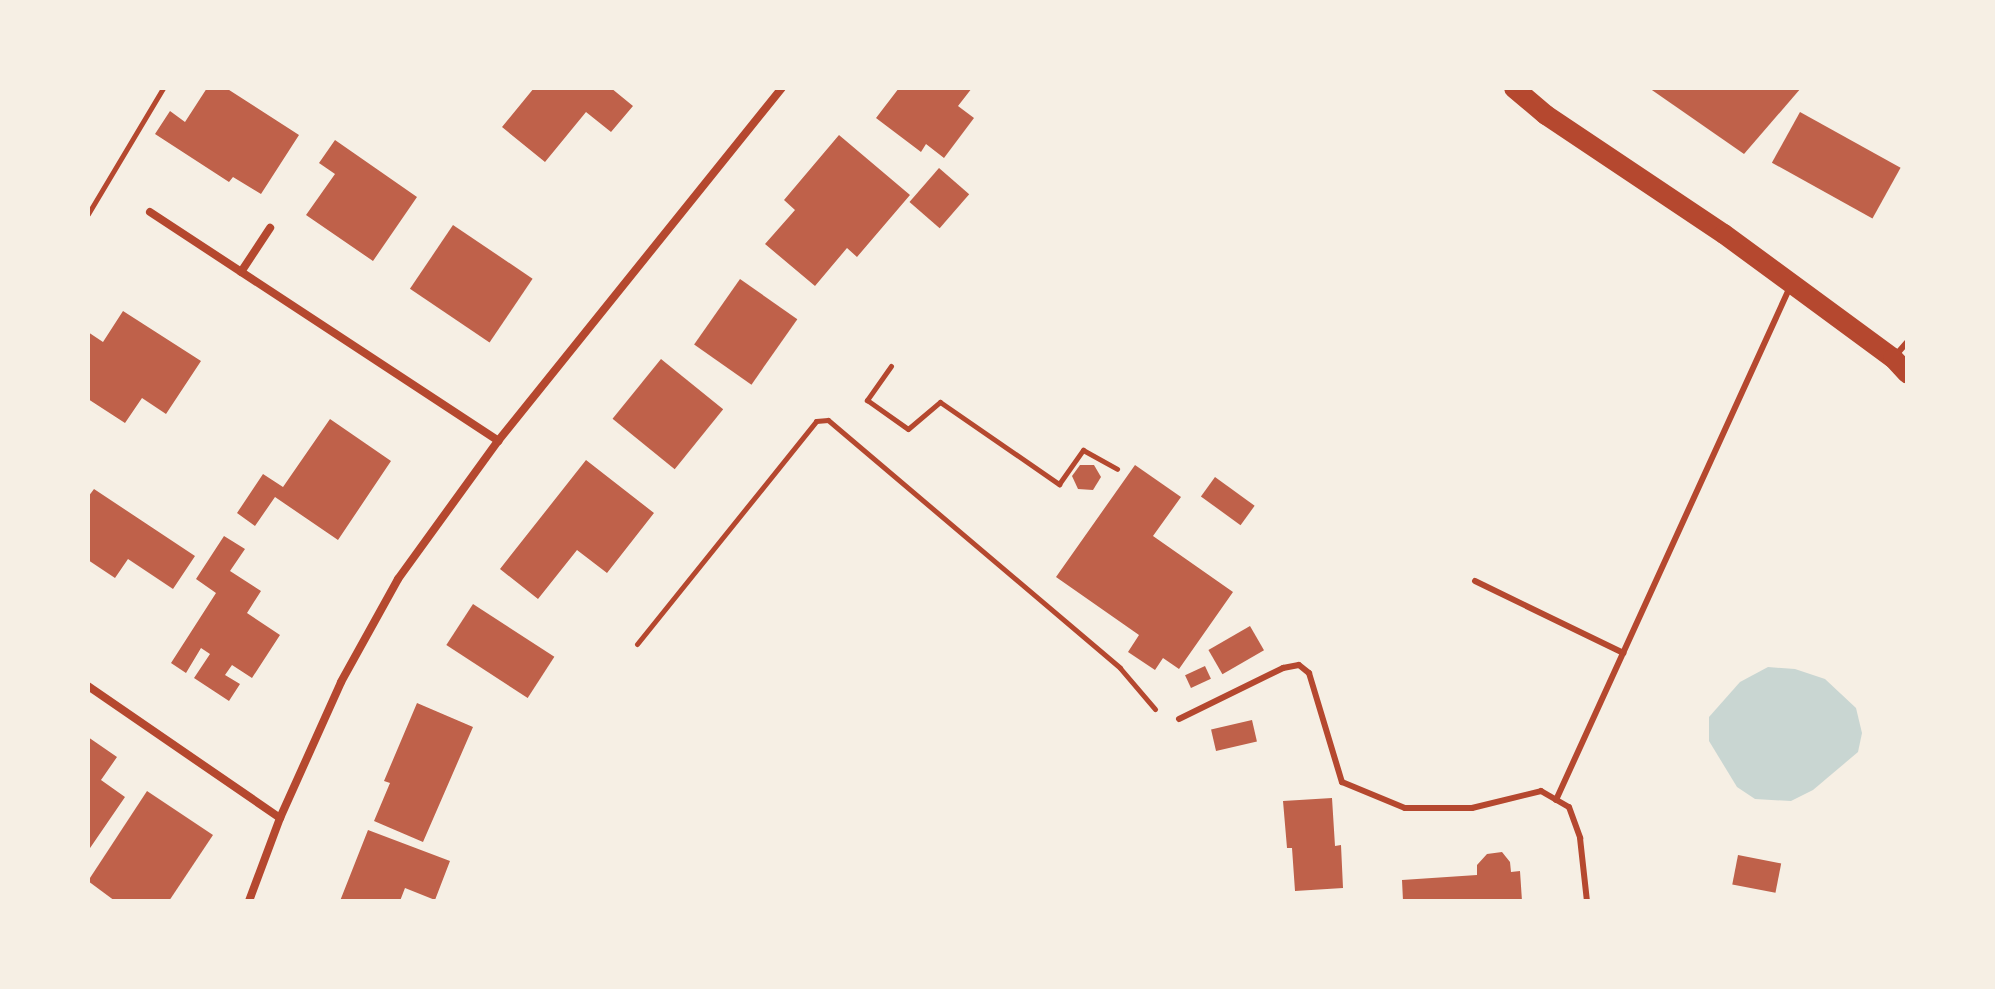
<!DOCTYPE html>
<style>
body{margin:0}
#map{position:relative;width:1995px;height:989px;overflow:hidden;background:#f6efe4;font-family:"Space Grotesk",sans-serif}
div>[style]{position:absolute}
.water>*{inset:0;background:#c9d6d2}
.building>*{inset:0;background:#bf614a;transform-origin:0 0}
.path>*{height:5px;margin:-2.5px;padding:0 2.5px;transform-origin:2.5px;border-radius:2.5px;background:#b5482f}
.service>*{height:6px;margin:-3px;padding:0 3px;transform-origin:3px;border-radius:3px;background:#b5482f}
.minor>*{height:8px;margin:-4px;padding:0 4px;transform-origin:4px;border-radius:4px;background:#b5482f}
.primary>*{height:20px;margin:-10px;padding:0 10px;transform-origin:10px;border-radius:10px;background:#b5482f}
span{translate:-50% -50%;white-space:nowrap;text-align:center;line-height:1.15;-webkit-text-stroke:6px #f6efe4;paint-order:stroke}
.frame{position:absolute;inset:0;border:90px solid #f6efe4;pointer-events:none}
</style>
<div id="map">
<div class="water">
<i style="clip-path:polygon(1768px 667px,1795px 669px,1825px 679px,1856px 708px,1862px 733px,1858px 752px,1813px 790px,1791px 801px,1755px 799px,1737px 787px,1709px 741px,1709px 717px,1740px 682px)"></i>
</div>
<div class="building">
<i style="clip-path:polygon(207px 88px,226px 88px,299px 135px,261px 194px,233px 177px,229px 182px,155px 134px,170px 111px,185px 122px)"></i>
<i style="clip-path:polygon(534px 88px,611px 88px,633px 106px,611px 132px,586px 112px,545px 162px,502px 127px)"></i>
<i style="clip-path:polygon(899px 88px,972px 88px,958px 106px,974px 118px,944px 158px,926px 144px,921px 152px,876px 118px)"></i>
<i style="clip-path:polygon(1649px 88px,1801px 88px,1744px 154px)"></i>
<i style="left:1800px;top:112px;width:115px;height:58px;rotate:29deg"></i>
<i style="clip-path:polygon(839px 135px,910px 195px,857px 257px,847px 248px,815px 286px,765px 244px,795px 210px,784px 200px)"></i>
<i style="clip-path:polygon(335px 140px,417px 197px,373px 261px,306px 215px,335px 174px,319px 163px)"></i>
<i style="left:939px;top:168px;width:40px;height:45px;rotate:41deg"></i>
<i style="left:453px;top:225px;width:96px;height:77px;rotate:34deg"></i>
<i style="left:740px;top:279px;width:70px;height:80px;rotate:35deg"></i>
<i style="clip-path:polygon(123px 311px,201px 361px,166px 414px,142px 398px,125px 423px,88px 399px,88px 332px,103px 342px)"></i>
<i style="left:661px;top:359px;width:80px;height:77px;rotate:39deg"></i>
<i style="clip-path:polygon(330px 419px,391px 461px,338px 540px,275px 497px,255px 526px,237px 513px,263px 474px,283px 487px)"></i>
<i style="clip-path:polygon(586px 460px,654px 513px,607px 573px,577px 550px,538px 599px,500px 569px)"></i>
<i style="clip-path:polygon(1080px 465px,1094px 465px,1101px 477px,1093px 490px,1078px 489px,1072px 476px)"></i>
<i style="clip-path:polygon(1135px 465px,1181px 497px,1153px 536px,1233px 592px,1179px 669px,1163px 658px,1155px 670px,1128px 652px,1139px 635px,1056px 577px)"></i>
<i style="left:1215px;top:477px;width:49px;height:24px;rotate:36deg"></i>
<i style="clip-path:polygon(94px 489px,195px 556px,173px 589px,128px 559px,115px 578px,88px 560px,88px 497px)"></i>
<i style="clip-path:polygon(224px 536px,245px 549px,230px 571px,261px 591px,247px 613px,280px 635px,252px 678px,232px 665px,225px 675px,240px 684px,229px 701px,194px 678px,210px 654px,201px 648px,186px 673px,171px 663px,216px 593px,196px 579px)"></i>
<i style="left:473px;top:604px;width:97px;height:49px;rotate:33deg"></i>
<i style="left:1250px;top:626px;width:28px;height:48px;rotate:60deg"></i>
<i style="left:1205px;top:666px;width:14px;height:22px;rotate:65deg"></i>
<i style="clip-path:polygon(417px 703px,473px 727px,423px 842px,374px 821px,390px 783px,384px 781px)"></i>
<i style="left:1252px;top:720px;width:22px;height:42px;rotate:77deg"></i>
<i style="clip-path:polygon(88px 737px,117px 757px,101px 780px,125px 797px,88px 851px)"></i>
<i style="clip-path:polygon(147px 791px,213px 835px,169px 901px,115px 901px,88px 881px)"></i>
<i style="clip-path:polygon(1332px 798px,1335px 846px,1341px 845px,1343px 888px,1295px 891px,1292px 848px,1287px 848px,1283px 801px)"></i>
<i style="clip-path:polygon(368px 830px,450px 861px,435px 900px,405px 888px,400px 901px,340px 901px)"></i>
<i style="clip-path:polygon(1502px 852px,1510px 862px,1511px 872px,1520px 871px,1522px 901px,1403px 901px,1402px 880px,1477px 875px,1477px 865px,1487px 854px)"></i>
<i style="left:1738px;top:855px;width:44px;height:30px;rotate:11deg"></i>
</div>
<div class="path">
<i style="left:88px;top:214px;width:147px;rotate:-59.2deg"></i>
<i style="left:891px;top:366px;width:42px;rotate:125.2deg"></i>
<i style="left:867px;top:400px;width:50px;rotate:35.3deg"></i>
<i style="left:908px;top:429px;width:42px;rotate:-40.2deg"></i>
<i style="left:940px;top:402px;width:145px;rotate:34.6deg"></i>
<i style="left:1059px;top:484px;width:42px;rotate:-54.8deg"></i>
<i style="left:1083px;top:450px;width:39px;rotate:29deg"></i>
<i style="left:637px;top:644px;width:286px;rotate:-51.2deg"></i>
<i style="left:816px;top:421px;width:12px;rotate:-5deg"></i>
<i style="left:828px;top:420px;width:383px;rotate:40.3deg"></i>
<i style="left:1120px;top:668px;width:54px;rotate:49.5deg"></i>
</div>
<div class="service">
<i style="left:1895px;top:356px;width:18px;rotate:-49deg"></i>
<i style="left:1475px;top:581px;width:165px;rotate:25.9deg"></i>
<i style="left:1179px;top:719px;width:116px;rotate:-26.1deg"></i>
<i style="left:1283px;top:668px;width:16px;rotate:-11deg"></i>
<i style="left:1299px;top:665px;width:13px;rotate:39deg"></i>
<i style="left:1309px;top:673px;width:114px;rotate:73.2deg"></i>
<i style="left:1342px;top:782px;width:68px;rotate:22.4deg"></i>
<i style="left:1405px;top:808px;width:67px"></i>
<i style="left:1472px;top:808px;width:71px;rotate:-13.8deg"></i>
<i style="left:1541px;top:791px;width:32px;rotate:30deg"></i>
<i style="left:1569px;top:807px;width:33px;rotate:70deg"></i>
<i style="left:1580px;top:838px;width:63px;rotate:83.7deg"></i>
<i style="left:1556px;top:800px;width:564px;rotate:-65.48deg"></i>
</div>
<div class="minor">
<i style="left:150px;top:212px;width:417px;rotate:33.3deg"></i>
<i style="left:241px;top:272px;width:53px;rotate:-56.6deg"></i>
<i style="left:88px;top:686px;width:233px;rotate:34.5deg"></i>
<i style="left:249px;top:901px;width:89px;rotate:-69.5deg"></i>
<i style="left:280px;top:818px;width:149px;rotate:-65.8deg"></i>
<i style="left:341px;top:682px;width:118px;rotate:-61deg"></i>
<i style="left:398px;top:579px;width:170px;rotate:-54.1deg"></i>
<i style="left:498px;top:441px;width:453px;rotate:-51.2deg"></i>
</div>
<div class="primary">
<i style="left:1514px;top:88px;width:42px;rotate:40.2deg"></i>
<i style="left:1546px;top:115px;width:214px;rotate:33.8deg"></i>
<i style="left:1724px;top:234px;width:210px;rotate:36.3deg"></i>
<i style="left:1893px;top:358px;width:21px;rotate:47deg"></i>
</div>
<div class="frame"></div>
</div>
